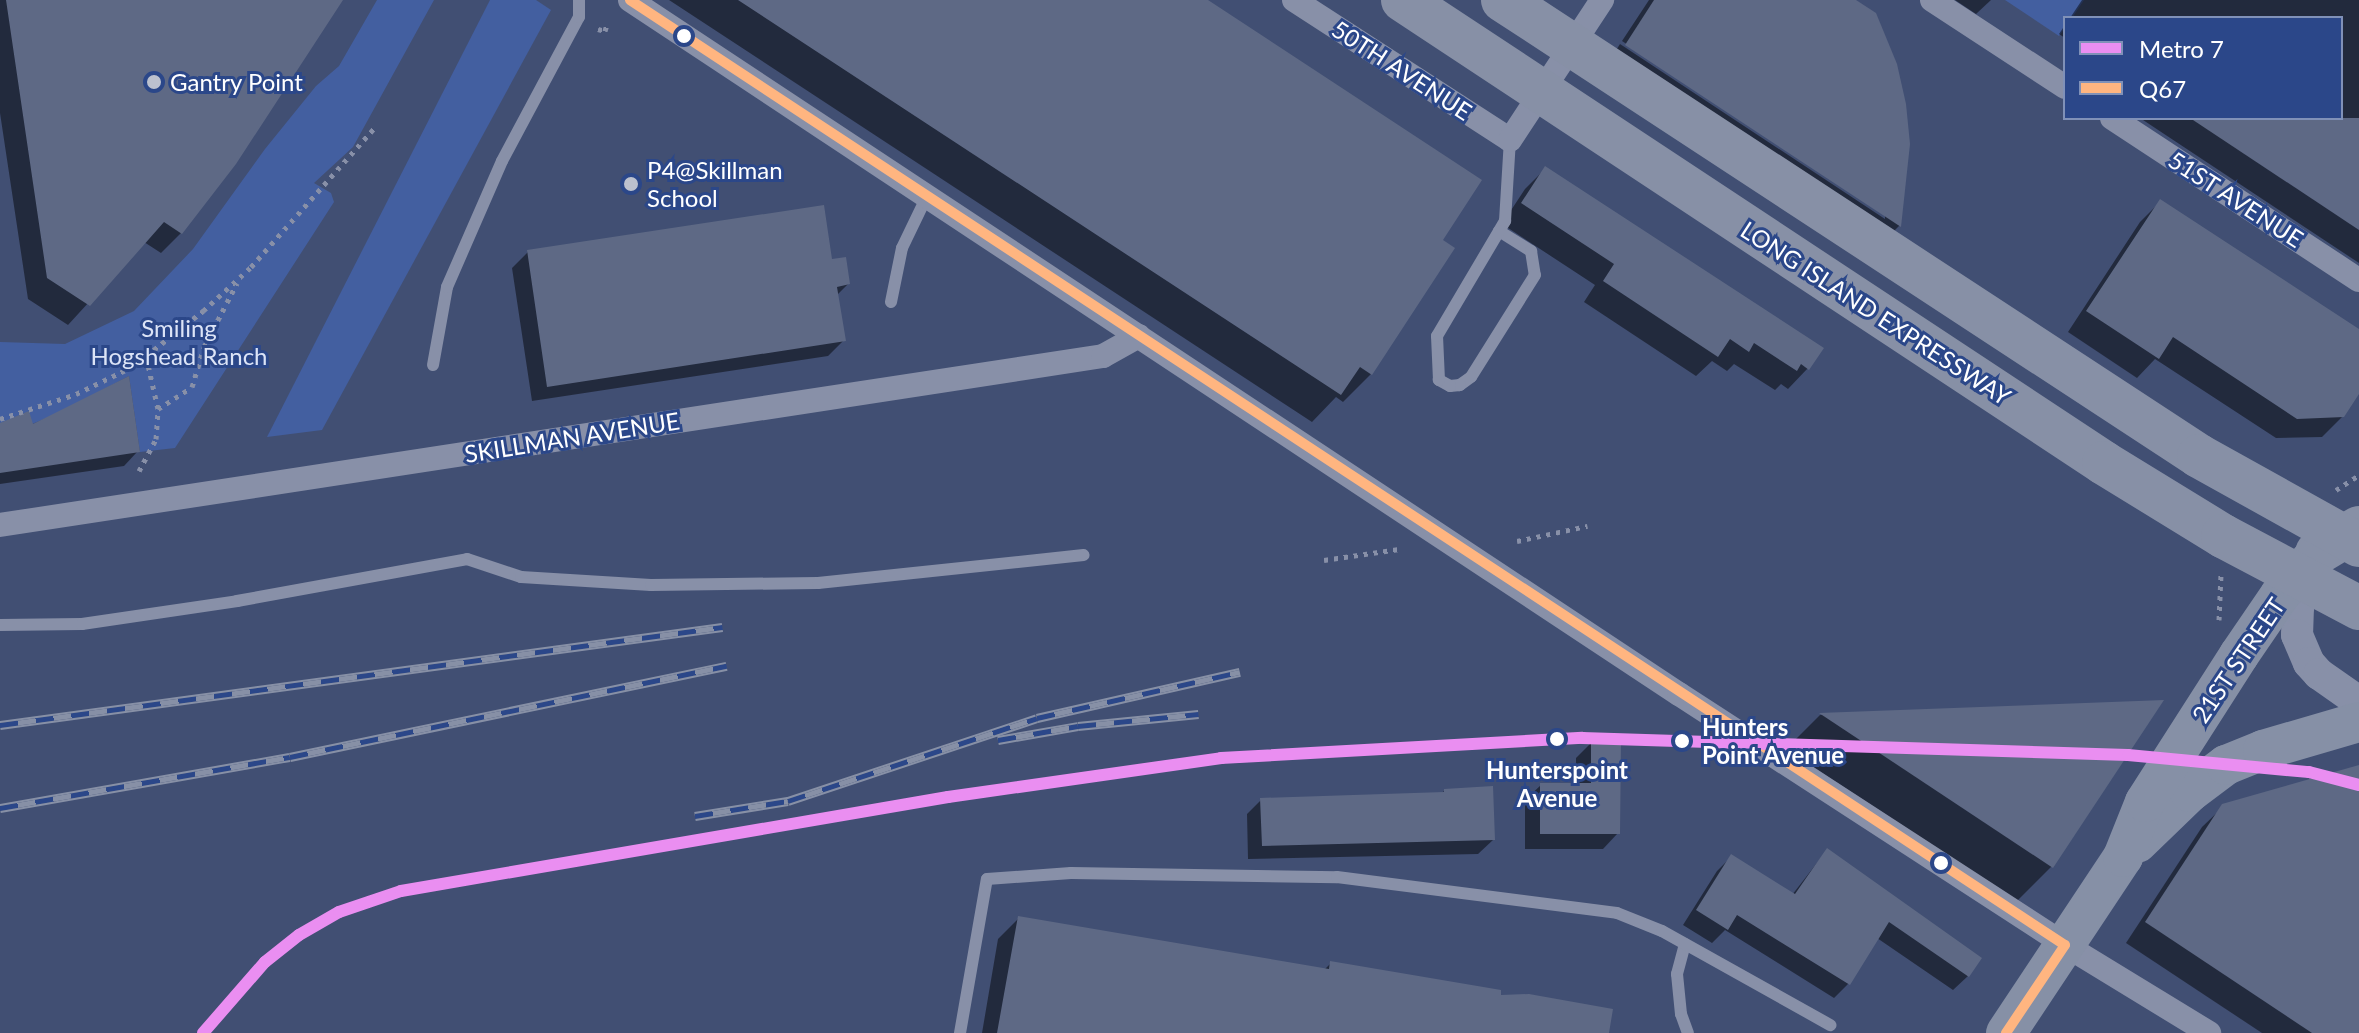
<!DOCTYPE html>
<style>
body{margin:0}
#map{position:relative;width:2359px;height:1033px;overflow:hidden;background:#414f73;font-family:Lato,sans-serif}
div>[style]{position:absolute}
.green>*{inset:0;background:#435fa0}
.shadow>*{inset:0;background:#0007}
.building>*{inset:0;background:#5e6985}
.path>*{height:5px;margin-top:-2.5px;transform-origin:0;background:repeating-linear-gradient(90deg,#8890a8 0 4px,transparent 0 10px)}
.service>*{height:12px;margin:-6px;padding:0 6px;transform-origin:6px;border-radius:6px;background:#8890a8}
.minor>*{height:24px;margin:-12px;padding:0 12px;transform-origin:12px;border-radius:12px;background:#8890a8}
.tertiary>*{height:32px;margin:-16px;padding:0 16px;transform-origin:16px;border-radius:16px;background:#8890a8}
.primary>*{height:40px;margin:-20px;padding:0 20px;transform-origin:20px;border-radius:20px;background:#8690a6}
.motorway>*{height:44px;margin:-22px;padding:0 22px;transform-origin:22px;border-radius:22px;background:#8790a6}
.rail>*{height:9px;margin-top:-4.5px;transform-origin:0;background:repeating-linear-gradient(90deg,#2b4789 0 18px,#8790a6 0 36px);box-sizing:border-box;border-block:2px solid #8790a6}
.motorway-bridge>*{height:44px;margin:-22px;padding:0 22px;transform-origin:22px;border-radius:22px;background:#8790a6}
.bus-1>*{height:10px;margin:-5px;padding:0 5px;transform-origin:5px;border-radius:5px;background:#ffb580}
.metro-1>*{height:12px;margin:-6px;padding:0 6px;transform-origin:6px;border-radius:6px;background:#ea8ef1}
.dots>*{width:22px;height:22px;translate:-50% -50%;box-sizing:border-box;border:4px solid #2b4789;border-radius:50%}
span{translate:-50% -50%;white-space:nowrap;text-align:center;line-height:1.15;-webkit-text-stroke:6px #2b4789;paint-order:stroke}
.street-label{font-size:24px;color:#fff}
.poi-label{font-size:24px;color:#fff}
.left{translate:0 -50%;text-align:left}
.park-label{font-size:24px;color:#dce4f7}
.stop-label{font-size:24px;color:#fff;font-weight:700}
.legend{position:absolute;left:2063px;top:16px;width:280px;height:104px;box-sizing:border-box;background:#2b4789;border:2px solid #8091b8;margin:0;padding:10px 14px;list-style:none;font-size:24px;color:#fff}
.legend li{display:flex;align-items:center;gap:16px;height:40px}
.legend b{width:40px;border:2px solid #8091b8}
</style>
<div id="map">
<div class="green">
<i style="clip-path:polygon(377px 0,434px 0,353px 147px,314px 183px,331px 193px,334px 202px,175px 448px,140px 452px,129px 376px,59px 413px,0 437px,0 342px,65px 344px,134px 311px,193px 249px,265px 149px,316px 86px,339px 66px)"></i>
<i style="clip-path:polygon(490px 0,536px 0,551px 10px,322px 430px,267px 437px)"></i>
<i style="clip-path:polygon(2005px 0,2084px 0,2072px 18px,2065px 18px,2065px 28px,2059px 36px)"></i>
</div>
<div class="shadow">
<i style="clip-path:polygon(0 0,341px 0,181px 233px,161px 253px,144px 242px,68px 325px,28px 299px,0 113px)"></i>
<i style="clip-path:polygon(669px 0,1205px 0,1440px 240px,1371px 374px,1343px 402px,1336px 397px,1312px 422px)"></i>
<i style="clip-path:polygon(1649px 0,1852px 0,1908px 144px,1899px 226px,1879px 246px,1606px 66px,1620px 44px,1885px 219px,1885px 214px,1622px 41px)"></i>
<i style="clip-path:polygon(1955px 0,1991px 0,1976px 14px)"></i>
<i style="clip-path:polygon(2082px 0,2359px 0,2359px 263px,2140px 118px,2341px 118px,2341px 18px,2070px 18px)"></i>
<i style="clip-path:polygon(2065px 25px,2065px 38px,2059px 34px)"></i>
<i style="clip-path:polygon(1545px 169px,1808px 368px,1788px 389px,1781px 384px,1775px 390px,1734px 364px,1727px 371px,1712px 361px,1696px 376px,1584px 302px,1595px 285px,1502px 224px,1525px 189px)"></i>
<i style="clip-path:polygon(2160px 202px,2359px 331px,2359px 391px,2343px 416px,2322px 437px,2276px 438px,2155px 359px,2137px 378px,2068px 332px,2140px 222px)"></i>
<i style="clip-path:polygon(528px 252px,831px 261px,848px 284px,836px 296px,843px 341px,828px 356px,532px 401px,512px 268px)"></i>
<i style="clip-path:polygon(0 425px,32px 426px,138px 451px,124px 466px,0 484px)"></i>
<i style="clip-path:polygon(2160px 702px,2052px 866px,2017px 901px,1786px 749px,1820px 715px)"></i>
<i style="clip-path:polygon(1592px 742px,1618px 833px,1603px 849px,1525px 849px,1525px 800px,1541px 785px,1576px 785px,1576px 758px)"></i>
<i style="clip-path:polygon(2359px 767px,2359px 1033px,2262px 1033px,2126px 943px,2202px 827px,2224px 806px)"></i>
<i style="clip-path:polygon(1445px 790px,1493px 840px,1478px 854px,1248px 859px,1247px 814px,1261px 800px,1441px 794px)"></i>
<i style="clip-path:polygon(1827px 850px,1968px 976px,1953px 990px,1877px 938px,1848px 984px,1834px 998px,1725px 930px,1712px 943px,1683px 925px,1717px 871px,1731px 857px,1792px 895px)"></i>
<i style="clip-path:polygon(1018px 919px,1324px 970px,1331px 963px,1499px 997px,1607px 1033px,982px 1033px,998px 939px)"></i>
</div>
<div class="building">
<i style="clip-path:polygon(6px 0,343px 0,236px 164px,182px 234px,164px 222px,90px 306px,47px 278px)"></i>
<i style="clip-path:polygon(738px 0,1208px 0,1482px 180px,1443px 240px,1455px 248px,1372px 375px,1360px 367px,1341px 395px)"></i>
<i style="clip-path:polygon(1654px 0,1856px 0,1876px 13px,1897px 64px,1906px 104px,1910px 144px,1901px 227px,1625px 45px)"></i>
<i style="clip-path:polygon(2190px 118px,2359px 118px,2359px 230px)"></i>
<i style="clip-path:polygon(1545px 166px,1824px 348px,1809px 370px,1801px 364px,1797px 371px,1754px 343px,1749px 352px,1730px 339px,1718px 357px,1603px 281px,1614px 264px,1521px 203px)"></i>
<i style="clip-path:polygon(2160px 199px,2359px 329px,2359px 394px,2344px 417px,2297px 419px,2173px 337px,2159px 359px,2086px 311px)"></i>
<i style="clip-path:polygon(824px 205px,832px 259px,846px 257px,850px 284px,837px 287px,846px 341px,547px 387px,527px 250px)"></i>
<i style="clip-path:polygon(129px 376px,140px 452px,0 473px,0 423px,29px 411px,33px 424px)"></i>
<i style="clip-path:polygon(2164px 700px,2053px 868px,1819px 713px)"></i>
<i style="clip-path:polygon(1591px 740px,1621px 740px,1620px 834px,1540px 834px,1540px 783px,1591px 783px)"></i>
<i style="clip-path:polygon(2359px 765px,2359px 1033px,2312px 1033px,2145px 922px,2222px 804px)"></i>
<i style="clip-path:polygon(1493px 786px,1495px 840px,1262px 846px,1260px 798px,1444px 792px,1444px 789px)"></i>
<i style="clip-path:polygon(1827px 848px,1982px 958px,1969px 977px,1889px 922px,1850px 985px,1737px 915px,1728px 930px,1696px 910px,1731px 854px,1795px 894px)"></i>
<i style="clip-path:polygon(1018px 916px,1329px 969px,1330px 961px,1501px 990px,1501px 995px,1529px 994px,1613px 1009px,1609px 1033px,997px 1033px)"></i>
</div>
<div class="path">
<i style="left:598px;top:29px;width:7px;rotate:16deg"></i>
<i style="left:605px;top:31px;width:7px;rotate:-74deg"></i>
<i style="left:146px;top:356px;width:54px;rotate:77.2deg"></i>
<i style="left:158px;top:409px;width:40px;rotate:-32.9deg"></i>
<i style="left:192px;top:387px;width:42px;rotate:-73.3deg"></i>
<i style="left:204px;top:347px;width:72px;rotate:-62.7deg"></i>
<i style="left:0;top:419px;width:80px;rotate:-18.2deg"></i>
<i style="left:76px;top:394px;width:62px;rotate:-25.7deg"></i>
<i style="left:132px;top:367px;width:18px;rotate:-38deg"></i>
<i style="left:146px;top:356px;width:73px;rotate:-38.3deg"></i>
<i style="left:203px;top:311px;width:65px;rotate:-42.5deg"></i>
<i style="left:251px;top:267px;width:188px;rotate:-48.4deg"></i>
<i style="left:139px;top:471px;width:36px;rotate:-62deg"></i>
<i style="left:156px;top:439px;width:30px;rotate:-86deg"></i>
<i style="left:2336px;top:490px;width:27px;rotate:-33deg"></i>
<i style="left:1517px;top:541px;width:72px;rotate:-12.1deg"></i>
<i style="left:1324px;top:560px;width:76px;rotate:-8.3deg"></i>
<i style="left:2219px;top:620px;width:46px;rotate:-87.5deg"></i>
</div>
<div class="service">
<i style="left:1499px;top:231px;width:38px;rotate:32deg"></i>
<i style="left:1531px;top:251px;width:24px;rotate:81deg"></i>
<i style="left:1535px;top:275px;width:120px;rotate:122.1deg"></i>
<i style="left:1471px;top:377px;width:14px;rotate:144deg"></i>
<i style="left:1460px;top:385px;width:10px;rotate:174deg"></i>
<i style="left:1450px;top:386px;width:13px;rotate:-151deg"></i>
<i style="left:1439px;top:380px;width:44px;rotate:-92.6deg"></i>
<i style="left:1437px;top:336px;width:134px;rotate:-59.4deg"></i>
<i style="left:1505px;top:221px;width:81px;rotate:-86.5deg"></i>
<i style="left:891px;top:302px;width:55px;rotate:-78.5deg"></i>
<i style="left:902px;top:248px;width:58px;rotate:-64.3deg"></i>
<i style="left:433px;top:365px;width:79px;rotate:-79.8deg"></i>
<i style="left:447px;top:287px;width:137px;rotate:-66.4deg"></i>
<i style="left:502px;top:161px;width:163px;rotate:-61.9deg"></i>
<i style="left:579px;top:17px;width:17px;rotate:-90deg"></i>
<i style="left:0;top:625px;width:82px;rotate:-0.7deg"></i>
<i style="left:82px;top:624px;width:157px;rotate:-8.4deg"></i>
<i style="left:237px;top:601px;width:234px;rotate:-10.3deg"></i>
<i style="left:467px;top:559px;width:57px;rotate:18.4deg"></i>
<i style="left:521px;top:577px;width:130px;rotate:3.5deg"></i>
<i style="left:651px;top:585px;width:167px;rotate:-0.7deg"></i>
<i style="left:818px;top:583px;width:267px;rotate:-6deg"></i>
<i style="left:1685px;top:944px;width:31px;rotate:105deg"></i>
<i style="left:1677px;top:974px;width:40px;rotate:84.3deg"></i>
<i style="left:1681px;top:1014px;width:20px;rotate:70deg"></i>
<i style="left:960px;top:1033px;width:156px;rotate:-80.1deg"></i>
<i style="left:987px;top:879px;width:84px;rotate:-4.1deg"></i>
<i style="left:1071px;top:873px;width:266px;rotate:0.9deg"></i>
<i style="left:1337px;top:877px;width:282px;rotate:7.3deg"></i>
<i style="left:1617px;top:913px;width:48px;rotate:21.8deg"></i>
<i style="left:1662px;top:931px;width:193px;rotate:29.2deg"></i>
</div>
<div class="minor">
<i style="left:630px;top:0;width:1258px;rotate:33.49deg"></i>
<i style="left:1679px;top:694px;width:460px;rotate:33deg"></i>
<i style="left:2065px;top:945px;width:169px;rotate:31.4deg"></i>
<i style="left:1294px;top:0;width:257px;rotate:32.9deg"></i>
<i style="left:1510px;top:140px;width:168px;rotate:-56.7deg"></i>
<i style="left:1932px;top:0;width:159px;rotate:33.2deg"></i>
<i style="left:2112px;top:118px;width:295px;rotate:33.3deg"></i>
<i style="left:0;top:525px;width:1116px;rotate:-8.71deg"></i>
<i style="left:1103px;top:356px;width:41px;rotate:-29.1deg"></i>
</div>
<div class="tertiary">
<i style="left:2313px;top:564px;width:46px;rotate:109.2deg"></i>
<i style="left:2298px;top:607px;width:28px;rotate:92deg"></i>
<i style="left:2297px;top:635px;width:30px;rotate:67deg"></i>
<i style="left:2309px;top:663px;width:15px;rotate:48deg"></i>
<i style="left:2319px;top:674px;width:49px;rotate:35deg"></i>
</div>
<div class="primary">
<i style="left:2137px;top:843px;width:74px;rotate:-43.9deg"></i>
<i style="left:2190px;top:792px;width:45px;rotate:-36.9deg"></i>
<i style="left:2226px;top:765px;width:40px;rotate:-22deg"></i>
<i style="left:2263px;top:750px;width:100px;rotate:-16.3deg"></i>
<i style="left:2006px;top:1033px;width:211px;rotate:-56.4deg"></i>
<i style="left:2123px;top:857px;width:59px;rotate:-68.2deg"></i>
<i style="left:2145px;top:802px;width:174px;rotate:-57.4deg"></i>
<i style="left:2239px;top:655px;width:73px;rotate:-55.7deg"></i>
<i style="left:2280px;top:595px;width:56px;rotate:-48.6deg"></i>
</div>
<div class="motorway">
<i style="left:2317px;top:553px;width:49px;rotate:-30.8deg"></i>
</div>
<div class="rail">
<i style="left:0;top:725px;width:729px;rotate:-7.73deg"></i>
<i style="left:998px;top:740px;width:81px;rotate:-9.9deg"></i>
<i style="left:1078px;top:726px;width:121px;rotate:-5.7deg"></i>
<i style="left:0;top:808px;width:294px;rotate:-10deg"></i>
<i style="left:290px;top:757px;width:446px;rotate:-11.8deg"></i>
<i style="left:695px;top:816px;width:94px;rotate:-9.2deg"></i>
<i style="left:788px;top:801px;width:262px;rotate:-18.4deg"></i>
<i style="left:1037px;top:718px;width:208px;rotate:-12.8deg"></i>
</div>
<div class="motorway-bridge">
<i style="left:1403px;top:0;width:840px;rotate:33.44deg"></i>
<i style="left:2104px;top:463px;width:140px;rotate:31.5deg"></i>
<i style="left:2223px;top:536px;width:154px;rotate:27.9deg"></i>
<i style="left:1503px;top:0;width:832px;rotate:33.23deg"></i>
<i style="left:2199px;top:456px;width:183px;rotate:29.1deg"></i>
</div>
<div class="bus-1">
<i style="left:630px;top:0;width:1718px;rotate:33.37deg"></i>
<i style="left:2006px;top:1033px;width:106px;rotate:-56.2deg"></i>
</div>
<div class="metro-1">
<i style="left:203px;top:1033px;width:94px;rotate:-48.9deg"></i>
<i style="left:265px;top:962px;width:43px;rotate:-38.5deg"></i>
<i style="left:299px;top:935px;width:46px;rotate:-29.9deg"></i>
<i style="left:339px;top:912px;width:65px;rotate:-18.7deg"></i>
<i style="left:401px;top:891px;width:555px;rotate:-9.75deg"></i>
<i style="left:948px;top:797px;width:276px;rotate:-8.1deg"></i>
<i style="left:1221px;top:758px;width:362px;rotate:-3.2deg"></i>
<i style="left:1582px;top:738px;width:546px;rotate:1.78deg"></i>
<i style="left:2128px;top:755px;width:182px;rotate:5.4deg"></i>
<i style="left:2309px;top:772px;width:52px;rotate:14.6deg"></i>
</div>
<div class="dots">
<i style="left:684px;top:36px;background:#fff"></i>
<i style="left:154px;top:82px;background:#bcc1ce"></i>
<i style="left:631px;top:184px;background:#bcc1ce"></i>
<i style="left:1557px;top:739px;background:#fff"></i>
<i style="left:1682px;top:741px;background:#fff"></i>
<i style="left:1941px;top:863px;background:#fff"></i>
</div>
<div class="street-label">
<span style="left:1402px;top:70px;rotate:33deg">50TH AVENUE</span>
<span style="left:2236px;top:199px;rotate:33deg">51ST AVENUE</span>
<span style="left:1876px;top:313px;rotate:33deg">LONG ISLAND EXPRESSWAY</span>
<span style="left:572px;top:437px;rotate:-9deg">SKILLMAN AVENUE</span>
<span style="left:2238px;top:660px;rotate:-56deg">21ST STREET</span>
</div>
<div class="poi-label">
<span class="left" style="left:170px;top:82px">Gantry Point</span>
<span class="left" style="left:647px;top:184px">P4@Skillman<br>School</span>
</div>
<div class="park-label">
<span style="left:179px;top:342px">Smiling<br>Hogshead Ranch</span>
</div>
<div class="stop-label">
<span class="left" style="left:1702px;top:741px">Hunters<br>Point Avenue</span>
<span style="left:1557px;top:784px">Hunterspoint<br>Avenue</span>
</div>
<ul class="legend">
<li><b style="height:10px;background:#ea8ef1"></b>Metro 7</li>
<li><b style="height:10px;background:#ffb580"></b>Q67</li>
</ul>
</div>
